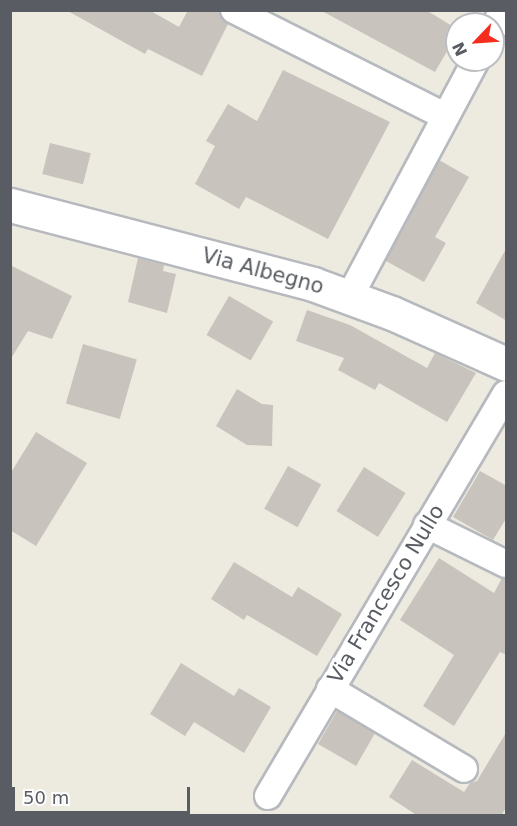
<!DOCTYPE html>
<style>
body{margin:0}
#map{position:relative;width:517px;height:826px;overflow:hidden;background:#edeae0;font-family:"DejaVu Sans",sans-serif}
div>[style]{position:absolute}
.building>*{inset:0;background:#c8c4bd;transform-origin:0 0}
.roads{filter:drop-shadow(2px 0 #b6b9be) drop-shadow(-2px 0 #b6b9be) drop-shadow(0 2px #b6b9be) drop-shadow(0 -2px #b6b9be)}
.street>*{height:26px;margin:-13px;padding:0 13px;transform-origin:13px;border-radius:13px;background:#fff}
.secondary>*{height:33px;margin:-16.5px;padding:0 16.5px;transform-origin:16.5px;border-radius:16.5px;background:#fff}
span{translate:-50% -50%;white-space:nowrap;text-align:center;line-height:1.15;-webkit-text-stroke:6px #fff;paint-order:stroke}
.street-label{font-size:21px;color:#595d63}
.frame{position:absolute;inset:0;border:12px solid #595d63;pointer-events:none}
.north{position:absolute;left:445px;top:12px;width:60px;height:60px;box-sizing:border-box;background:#fff;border:2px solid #bdbec1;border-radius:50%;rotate:245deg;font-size:16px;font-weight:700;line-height:24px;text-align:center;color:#595d63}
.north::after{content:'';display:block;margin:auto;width:21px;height:27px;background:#f42d1f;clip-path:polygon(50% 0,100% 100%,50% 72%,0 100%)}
.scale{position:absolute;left:12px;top:787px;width:178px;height:27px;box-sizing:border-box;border:3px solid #595d63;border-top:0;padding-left:8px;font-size:18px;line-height:21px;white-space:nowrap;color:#595d63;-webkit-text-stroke:4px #fff;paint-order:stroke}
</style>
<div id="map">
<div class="building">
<i style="clip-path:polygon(66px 10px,149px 10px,179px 27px,188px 10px,219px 10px,228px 24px,202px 76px,148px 49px,145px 54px)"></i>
<i style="clip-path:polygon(320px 10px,426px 10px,457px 29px,457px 34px,435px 72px)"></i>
<i style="clip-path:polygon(283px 70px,390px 122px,328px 239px,246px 197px,239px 209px,195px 184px,215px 146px,206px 141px,228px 104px,257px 121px)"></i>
<i style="left:50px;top:143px;width:42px;height:32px;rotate:14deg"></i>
<i style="clip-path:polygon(439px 160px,469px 177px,435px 237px,446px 243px,424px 282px,386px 261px)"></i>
<i style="clip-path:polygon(507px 247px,507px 321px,476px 303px)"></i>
<i style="clip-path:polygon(138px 258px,164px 265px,163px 271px,176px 274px,167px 313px,128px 302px)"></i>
<i style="clip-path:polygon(10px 265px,72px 296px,52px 339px,28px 331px,10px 360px)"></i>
<i style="left:229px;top:296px;width:51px;height:45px;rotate:30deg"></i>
<i style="clip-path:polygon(307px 310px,350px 325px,427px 368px,435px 353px,476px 373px,447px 422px,379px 383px,375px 390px,338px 370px,344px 358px,296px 341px)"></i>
<i style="left:83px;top:344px;width:56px;height:62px;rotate:16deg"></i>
<i style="clip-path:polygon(237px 389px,262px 404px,273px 405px,272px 446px,247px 445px,216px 426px)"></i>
<i style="clip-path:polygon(36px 432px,87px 463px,36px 546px,10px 530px,10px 474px)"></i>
<i style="left:288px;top:466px;width:38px;height:49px;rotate:29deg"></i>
<i style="left:364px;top:467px;width:49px;height:52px;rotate:32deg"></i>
<i style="clip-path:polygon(480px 471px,507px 486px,507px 517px,493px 540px,453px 517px)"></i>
<i style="clip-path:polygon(439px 558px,494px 593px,502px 578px,507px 579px,507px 655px,500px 652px,454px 726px,423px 706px,454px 655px,400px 620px)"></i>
<i style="clip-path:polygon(234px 562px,292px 597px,298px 587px,342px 614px,317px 656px,247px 615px,244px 620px,211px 599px)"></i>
<i style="clip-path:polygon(181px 663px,234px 696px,239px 688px,271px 707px,244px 753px,194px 722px,185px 736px,150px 714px)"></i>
<i style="left:337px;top:711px;width:44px;height:38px;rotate:30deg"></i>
<i style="clip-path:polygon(507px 731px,507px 806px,501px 816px,418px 816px,389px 797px,412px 760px,464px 792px,470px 783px,477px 781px)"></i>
</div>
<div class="roads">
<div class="street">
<i style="left:234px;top:10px;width:236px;rotate:26.7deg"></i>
<i style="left:493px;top:29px;width:21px;rotate:-62deg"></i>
<i style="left:350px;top:296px;width:268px;rotate:-61.9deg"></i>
<i style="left:427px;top:525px;width:88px;rotate:26.3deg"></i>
<i style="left:330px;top:689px;width:156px;rotate:30.8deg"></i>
<i style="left:268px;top:796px;width:467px;rotate:-59.4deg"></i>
</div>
<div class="secondary">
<i style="left:10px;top:205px;width:313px;rotate:14.6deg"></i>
<i style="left:313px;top:284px;width:84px;rotate:20.2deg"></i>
<i style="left:392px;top:313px;width:125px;rotate:24.1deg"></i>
</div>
</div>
<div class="street-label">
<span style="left:263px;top:271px;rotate:15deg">Via Albegno</span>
<span style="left:386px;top:594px;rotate:-59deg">Via Francesco Nullo</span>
</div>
<div class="frame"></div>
<div class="north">N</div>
<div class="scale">50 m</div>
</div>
